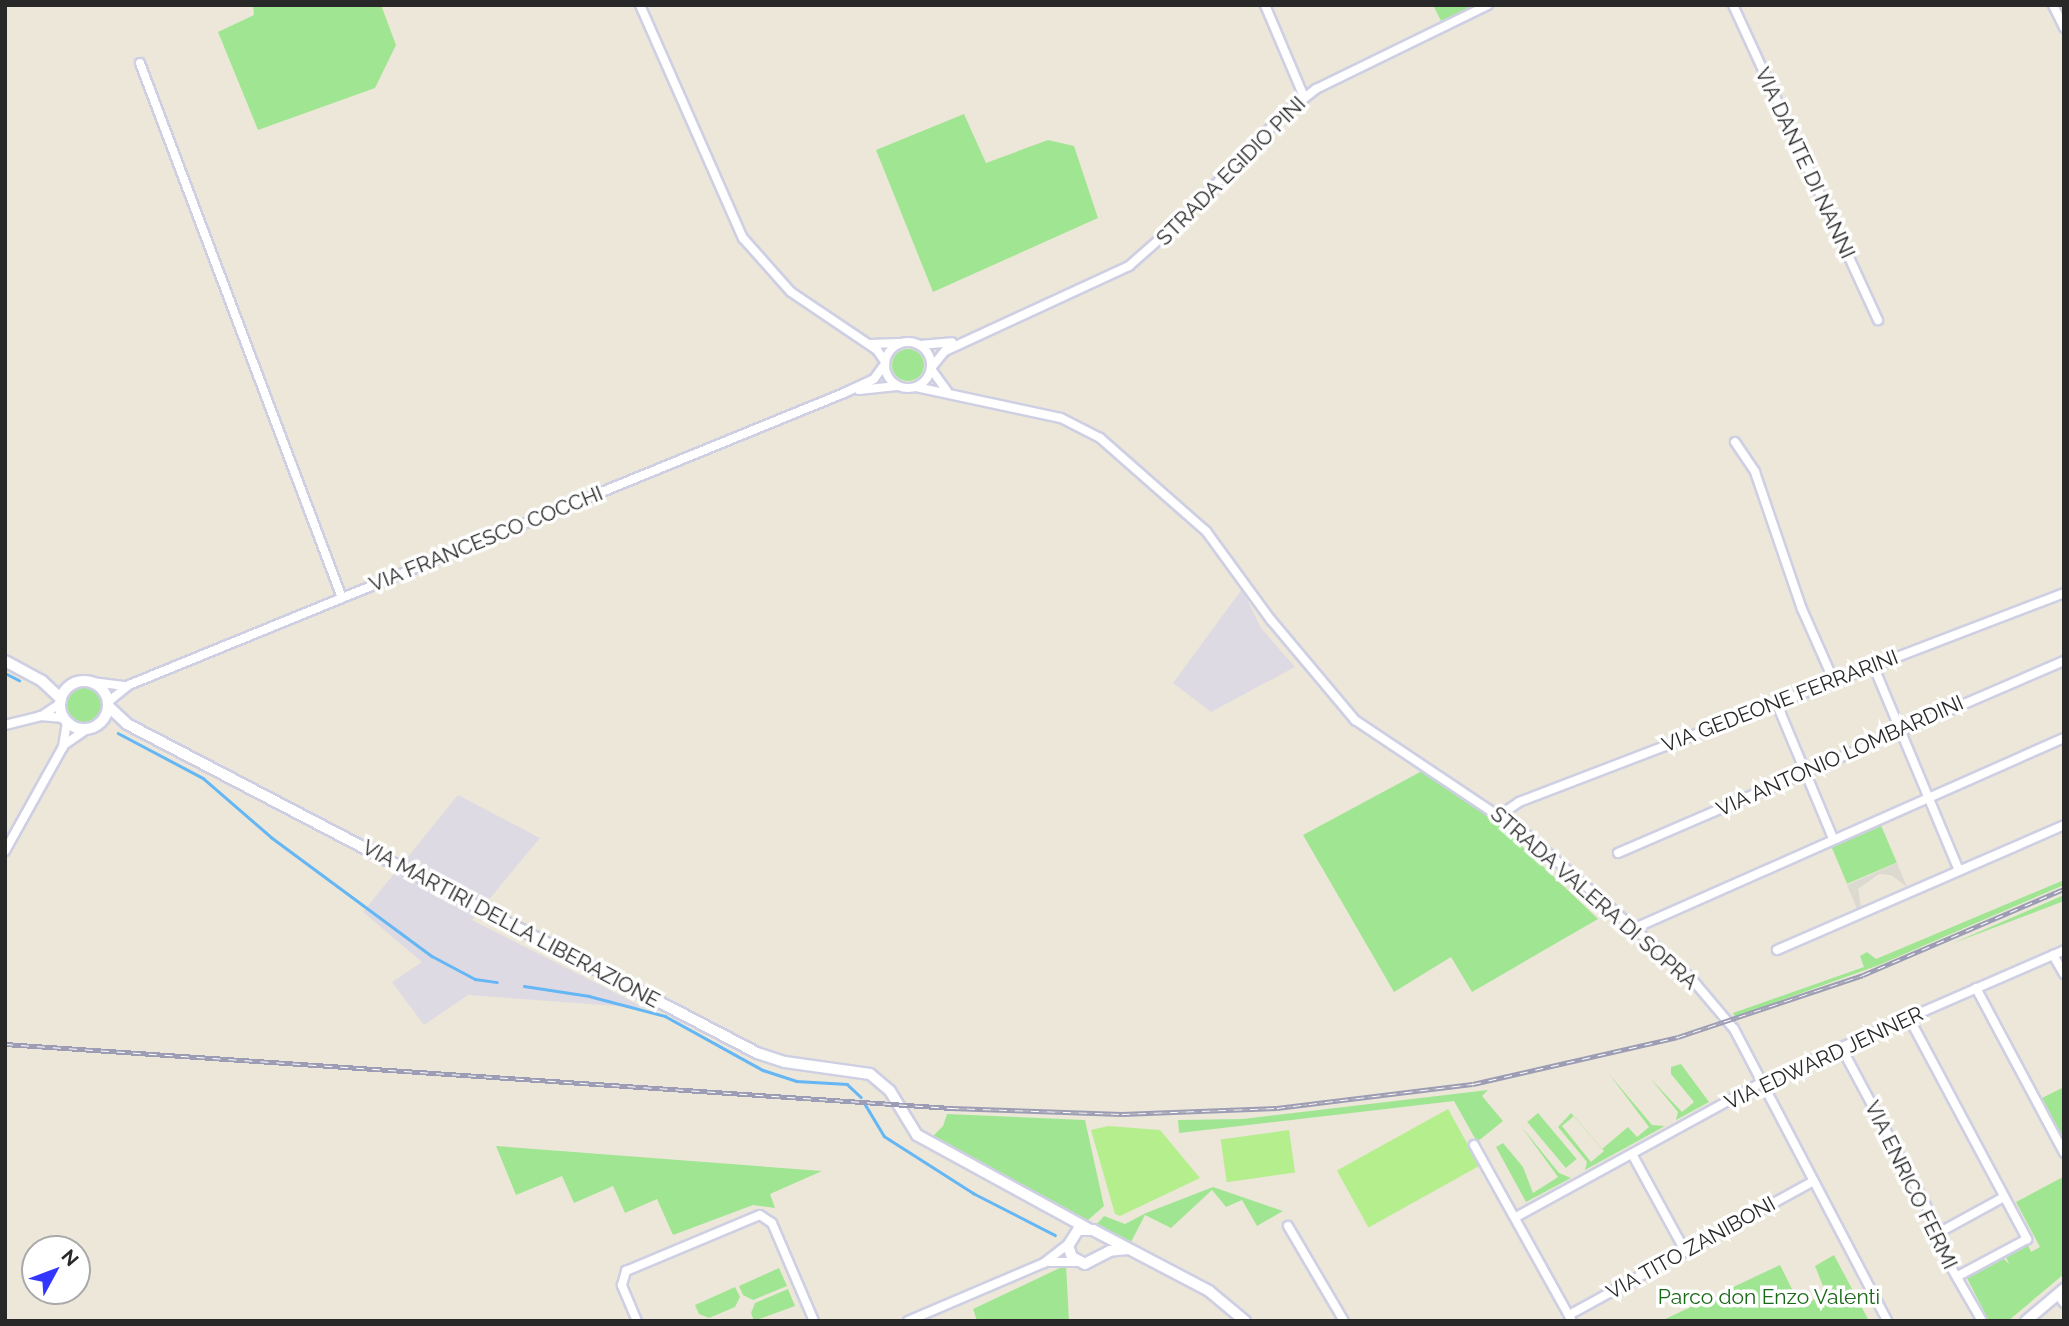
<!DOCTYPE html>
<style>
body{margin:0}
#map{position:relative;width:2069px;height:1326px;overflow:hidden;background:#ece7d9;font-family:Raleway,sans-serif}
div>[style]{position:absolute}
.industrial>*{inset:0;background:#dedae3}
.green>*{inset:0;background:#a0e692;transform-origin:0 0}
.round{border-radius:50%}
.pitch>*{inset:0;background:#b4ee8d;transform-origin:0 0}
.plaza>*{inset:0;background:#dcd9d0}
.stream>*{height:2.5px;margin:-1.25px;padding:0 1.25px;transform-origin:1.25px;border-radius:1.25px;background:#65b6f4}
.roads{filter:drop-shadow(2px 0 #cecfe3) drop-shadow(-2px 0 #cecfe3) drop-shadow(0 2px #cecfe3) drop-shadow(0 -2px #cecfe3)}
.street>*{height:8px;margin:-4px;padding:0 4px;transform-origin:4px;border-radius:4px;background:#fff}
.street>.ring{margin:-4px;padding:0;box-sizing:content-box;background:none;border:8px solid #fff;border-radius:50%}
.secondary>*{height:10px;margin:-5px;padding:0 5px;transform-origin:5px;border-radius:5px;background:#fff}
.secondary>.ring{margin:-5px;padding:0;box-sizing:content-box;background:none;border:10px solid #fff;border-radius:50%}
.rail>*{height:5px;margin-top:-2.5px;transform-origin:0;background:repeating-linear-gradient(90deg,#fff 0 8px,#9c9cb4 0 16px);box-sizing:border-box;border-block:2px solid #9c9cb4}
span{translate:-50% -50%;white-space:nowrap;text-align:center;line-height:1.15;-webkit-text-stroke:7px #fff;paint-order:stroke}
.street-label{font-size:21px;color:#282828}
.park-label{font-size:21px;color:#196816}
.frame{position:absolute;inset:0;border:7px solid #282828;pointer-events:none}
.north{position:absolute;left:21px;top:1235px;width:70px;height:70px;box-sizing:border-box;background:#fff;border:2px solid #a9a9a9;border-radius:50%;rotate:49deg;font-size:19px;font-weight:700;line-height:28px;text-align:center;color:#282828}
.north::after{content:'';display:block;margin:auto;width:24px;height:32px;background:#3336ff;clip-path:polygon(50% 0,100% 100%,50% 72%,0 100%)}
</style>
<div id="map">
<div class="industrial">
<i style="clip-path:polygon(1242px 589px,1261px 628px,1295px 667px,1211px 712px,1173px 683px)"></i>
<i style="clip-path:polygon(458px 795px,540px 838px,472px 920px,645px 1008px,468px 995px,424px 1025px,392px 982px,422px 962px,363px 912px)"></i>
</div>
<div class="green">
<i style="clip-path:polygon(253px 5px,381px 5px,396px 45px,375px 88px,258px 130px,218px 32px,254px 15px)"></i>
<i style="clip-path:polygon(1433px 5px,1474px 5px,1441px 21px)"></i>
<i style="clip-path:polygon(964px 114px,986px 163px,1048px 140px,1074px 146px,1098px 218px,933px 292px,876px 150px)"></i>
<i class="round" style="left:892px;top:349px;width:32px;height:32px"></i>
<i class="round" style="left:66px;top:686px;width:36px;height:36px"></i>
<i style="clip-path:polygon(1422px 771px,1488px 814px,1598px 919px,1472px 992px,1451px 957px,1394px 992px,1303px 835px)"></i>
<i style="left:1880px;top:823px;width:43px;height:54px;rotate:67deg"></i>
<i style="clip-path:polygon(2064px 880px,2064px 885px,1879px 965px,1735px 1017px,1733px 1013px,1864px 967px,1860px 956px,1867px 952px,1876px 959px)"></i>
<i style="clip-path:polygon(2064px 895px,2064px 901px,1951px 944px)"></i>
<i style="clip-path:polygon(1681px 1064px,1709px 1102px,1676px 1120px,1678px 1112px,1650px 1078px,1682px 1112px,1694px 1102px,1671px 1074px,1671px 1067px)"></i>
<i style="clip-path:polygon(evenodd,1609px 1074px,1652px 1125px,1665px 1126px,1585px 1170px,1587px 1162px,1558px 1127px,1571px 1113px,1602px 1149px,1628px 1127px,1637px 1137px,1649px 1127px,1609px 1074px,1574px 1116px,1604px 1151px,1591px 1162px,1562px 1126px,1574px 1116px)"></i>
<i style="clip-path:polygon(2064px 1087px,2064px 1139px,2042px 1098px)"></i>
<i style="clip-path:polygon(1488px 1090px,1482px 1096px,1503px 1121px,1477px 1142px,1454px 1101px,1179px 1133px,1178px 1120px,1243px 1119px)"></i>
<i style="left:1538px;top:1113px;width:60px;height:14px;rotate:50deg"></i>
<i style="clip-path:polygon(947px 1114px,1085px 1120px,1104px 1206px,1087px 1221px,1074px 1217px,931px 1138px,943px 1126px)"></i>
<i style="clip-path:polygon(1521px 1126px,1559px 1173px,1571px 1178px,1526px 1202px,1496px 1147px,1503px 1143px,1523px 1167px,1533px 1193px,1558px 1177px)"></i>
<i style="clip-path:polygon(496px 1146px,822px 1171px,770px 1194px,775px 1208px,753px 1205px,673px 1235px,657px 1199px,625px 1213px,613px 1186px,574px 1203px,562px 1176px,516px 1195px)"></i>
<i style="clip-path:polygon(2063px 1177px,2064px 1274px,2008px 1321px,1989px 1321px,1967px 1278px,2003px 1258px,2009px 1264px,2006px 1257px,2028px 1245px,2031px 1252px,2040px 1247px,2016px 1202px)"></i>
<i style="clip-path:polygon(1213px 1187px,1283px 1211px,1257px 1226px,1242px 1200px,1226px 1207px,1212px 1190px,1171px 1228px,1145px 1215px,1131px 1242px,1097px 1224px,1104px 1216px,1125px 1224px,1146px 1213px)"></i>
<i style="clip-path:polygon(1834px 1255px,1869px 1321px,1661px 1321px,1780px 1265px,1797px 1299px,1809px 1303px,1825px 1291px,1815px 1266px)"></i>
<i style="clip-path:polygon(1066px 1265px,1069px 1321px,977px 1321px,973px 1309px)"></i>
<i style="clip-path:polygon(779px 1268px,787px 1286px,753px 1300px,743px 1295px,739px 1286px)"></i>
<i style="clip-path:polygon(735px 1287px,740px 1297px,735px 1307px,709px 1318px,699px 1314px,695px 1305px)"></i>
<i style="clip-path:polygon(788px 1289px,795px 1306px,754px 1321px,751px 1313px,755px 1303px)"></i>
</div>
<div class="pitch">
<i style="left:1448px;top:1109px;width:65px;height:127px;rotate:61deg"></i>
<i style="clip-path:polygon(1108px 1126px,1160px 1130px,1200px 1178px,1120px 1216px,1115px 1214px,1091px 1130px)"></i>
<i style="left:1289px;top:1130px;width:43px;height:69px;rotate:82deg"></i>
</div>
<div class="plaza">
<i style="clip-path:polygon(1897px 863px,1907px 887px,1891px 875px,1879px 874px,1858px 889px,1861px 907px,1857px 909px,1847px 885px)"></i>
</div>
<div class="stream">
<i style="left:5px;top:673px;width:16px;rotate:27deg"></i>
<i style="left:118px;top:733px;width:96px;rotate:27.9deg"></i>
<i style="left:203px;top:778px;width:90px;rotate:40.9deg"></i>
<i style="left:271px;top:837px;width:200px;rotate:36.5deg"></i>
<i style="left:432px;top:956px;width:49px;rotate:28.1deg"></i>
<i style="left:475px;top:979px;width:22px;rotate:8deg"></i>
<i style="left:524px;top:986px;width:66px;rotate:8.7deg"></i>
<i style="left:589px;top:996px;width:79px;rotate:14.7deg"></i>
<i style="left:665px;top:1016px;width:112px;rotate:28.9deg"></i>
<i style="left:763px;top:1070px;width:35px;rotate:18deg"></i>
<i style="left:796px;top:1081px;width:51px;rotate:3.4deg"></i>
<i style="left:847px;top:1084px;width:19px;rotate:43deg"></i>
<i style="left:865px;top:1104px;width:37px;rotate:59deg"></i>
<i style="left:884px;top:1136px;width:106px;rotate:32.6deg"></i>
<i style="left:973px;top:1193px;width:92px;rotate:27.1deg"></i>
</div>
<div class="roads">
<div class="street">
<i style="left:640px;top:5px;width:255px;rotate:66.2deg"></i>
<i style="left:743px;top:238px;width:72px;rotate:48.4deg"></i>
<i style="left:791px;top:292px;width:104px;rotate:34deg"></i>
<i style="left:877px;top:350px;width:14px;rotate:56deg"></i>
<i style="left:1265px;top:5px;width:100px;rotate:67deg"></i>
<i style="left:1733px;top:5px;width:347px;rotate:65.3deg"></i>
<i style="left:2053px;top:5px;width:25px;rotate:64deg"></i>
<i style="left:140px;top:63px;width:572px;rotate:69.31deg"></i>
<i class="ring" style="left:885px;top:342px;width:38px;height:38px"></i>
<i style="left:870px;top:344px;width:29px;rotate:-2deg"></i>
<i style="left:920px;top:345px;width:32px;rotate:-5deg"></i>
<i style="left:931px;top:368px;width:22px;rotate:-51deg"></i>
<i style="left:945px;top:351px;width:203px;rotate:-24.8deg"></i>
<i style="left:1129px;top:266px;width:65px;rotate:-41.3deg"></i>
<i style="left:1178px;top:223px;width:152px;rotate:-45.8deg"></i>
<i style="left:1284px;top:114px;width:41px;rotate:-38deg"></i>
<i style="left:1316px;top:89px;width:191px;rotate:-26deg"></i>
<i style="left:931px;top:369px;width:27px;rotate:54deg"></i>
<i style="left:916px;top:387px;width:148px;rotate:12.1deg"></i>
<i style="left:1061px;top:418px;width:44px;rotate:27.1deg"></i>
<i style="left:1100px;top:438px;width:141px;rotate:41.3deg"></i>
<i style="left:1206px;top:531px;width:110px;rotate:53.9deg"></i>
<i style="left:1271px;top:620px;width:131px;rotate:50deg"></i>
<i style="left:1355px;top:720px;width:207px;rotate:33.8deg"></i>
<i style="left:1527px;top:835px;width:216px;rotate:41.1deg"></i>
<i style="left:1690px;top:977px;width:68px;rotate:49.8deg"></i>
<i style="left:1734px;top:1029px;width:330px;rotate:62.3deg"></i>
<i style="left:859px;top:390px;width:38px;rotate:-6deg"></i>
<i style="left:1735px;top:442px;width:36px;rotate:56deg"></i>
<i style="left:1755px;top:472px;width:145px;rotate:71.1deg"></i>
<i style="left:1802px;top:609px;width:77px;rotate:66.1deg"></i>
<i style="left:1873px;top:665px;width:223px;rotate:67.3deg"></i>
<i style="left:92px;top:682px;width:34px;rotate:7deg"></i>
<i style="left:108px;top:702px;width:27px;rotate:-39deg"></i>
<i style="left:129px;top:685px;width:772px;rotate:-22.21deg"></i>
<i style="left:844px;top:393px;width:33px;rotate:-25deg"></i>
<i style="left:874px;top:379px;width:19px;rotate:-54deg"></i>
<i style="left:1776px;top:702px;width:147px;rotate:67.3deg"></i>
<i style="left:43px;top:715px;width:22px;rotate:-34deg"></i>
<i style="left:5px;top:725px;width:36px;rotate:-14deg"></i>
<i style="left:40px;top:716px;width:24px;rotate:5deg"></i>
<i style="left:64px;top:745px;width:29px;rotate:-35deg"></i>
<i style="left:1500px;top:815px;width:23px;rotate:-34deg"></i>
<i style="left:1519px;top:802px;width:584px;rotate:-20.98deg"></i>
<i style="left:5px;top:851px;width:119px;rotate:-60.9deg"></i>
<i style="left:63px;top:747px;width:26px;rotate:-81deg"></i>
<i style="left:1618px;top:853px;width:486px;rotate:-23.3deg"></i>
<i style="left:1635px;top:928px;width:469px;rotate:-23.9deg"></i>
<i style="left:1777px;top:950px;width:313px;rotate:-23.5deg"></i>
<i style="left:2053px;top:955px;width:22px;rotate:60deg"></i>
<i style="left:1976px;top:988px;width:187px;rotate:61.9deg"></i>
<i style="left:1909px;top:1018px;width:251px;rotate:61.9deg"></i>
<i style="left:2027px;top:1239px;width:78px;rotate:151.8deg"></i>
<i style="left:1841px;top:1047px;width:210px;rotate:61.8deg"></i>
<i style="left:1940px;top:1232px;width:10px;rotate:114deg"></i>
<i style="left:1936px;top:1241px;width:92px;rotate:60.1deg"></i>
<i style="left:1474px;top:1145px;width:201px;rotate:60.9deg"></i>
<i style="left:1632px;top:1154px;width:111px;rotate:61.3deg"></i>
<i style="left:1516px;top:1217px;width:287px;rotate:-28.7deg"></i>
<i style="left:1768px;top:1079px;width:323px;rotate:-23.5deg"></i>
<i style="left:1288px;top:1226px;width:110px;rotate:59.5deg"></i>
<i style="left:1940px;top:1232px;width:73px;rotate:-28.7deg"></i>
<i style="left:1050px;top:1262px;width:27px"></i>
<i style="left:2061px;top:1299px;width:5px;rotate:53deg"></i>
<i style="left:1569px;top:1315px;width:279px;rotate:-28.7deg"></i>
<i style="left:637px;top:1321px;width:39px;rotate:-113deg"></i>
<i style="left:622px;top:1285px;width:15px;rotate:-74deg"></i>
<i style="left:626px;top:1271px;width:145px;rotate:-22.7deg"></i>
<i style="left:760px;top:1215px;width:14px;rotate:34deg"></i>
<i style="left:772px;top:1223px;width:107px;rotate:66.8deg"></i>
<i style="left:908px;top:1321px;width:148px;rotate:-23.1deg"></i>
<i style="left:1044px;top:1263px;width:31px;rotate:-38deg"></i>
</div>
<div class="secondary">
<i style="left:5px;top:661px;width:42px;rotate:28.4deg"></i>
<i style="left:42px;top:681px;width:26px;rotate:43deg"></i>
<i class="ring" style="left:60px;top:681px;width:38px;height:38px"></i>
<i style="left:108px;top:706px;width:26px;rotate:43deg"></i>
<i style="left:127px;top:724px;width:711px;rotate:27.57deg"></i>
<i style="left:757px;top:1053px;width:29px;rotate:18deg"></i>
<i style="left:785px;top:1062px;width:86px;rotate:8deg"></i>
<i style="left:870px;top:1074px;width:26px;rotate:40deg"></i>
<i style="left:890px;top:1091px;width:52px;rotate:58.5deg"></i>
<i style="left:917px;top:1135px;width:196px;rotate:28.7deg"></i>
<i style="left:1128px;top:1249px;width:18px;rotate:174deg"></i>
<i style="left:1110px;top:1251px;width:28px;rotate:153deg"></i>
<i style="left:1085px;top:1264px;width:15px;rotate:-152deg"></i>
<i style="left:1072px;top:1257px;width:12px;rotate:-110deg"></i>
<i style="left:1068px;top:1246px;width:19px;rotate:-58deg"></i>
<i style="left:1078px;top:1230px;width:15px"></i>
<i style="left:1093px;top:1230px;width:131px;rotate:27.7deg"></i>
<i style="left:1209px;top:1291px;width:47px;rotate:39.8deg"></i>
<i style="left:2026px;top:1321px;width:50px;rotate:-40.1deg"></i>
</div>
</div>
<div class="rail">
<i style="left:5px;top:1044px;width:948px;rotate:3.87deg"></i>
<i style="left:951px;top:1108px;width:171px;rotate:2deg"></i>
<i style="left:1122px;top:1114px;width:155px;rotate:-2.2deg"></i>
<i style="left:1277px;top:1108px;width:197px;rotate:-7deg"></i>
<i style="left:1473px;top:1084px;width:210px;rotate:-12.9deg"></i>
<i style="left:1678px;top:1037px;width:195px;rotate:-18.5deg"></i>
<i style="left:1863px;top:975px;width:219px;rotate:-23.2deg"></i>
</div>
<div class="street-label">
<span style="left:1805px;top:163px;rotate:65deg">VIA DANTE DI NANNI</span>
<span style="left:1231px;top:171px;rotate:-45deg">STRADA EGIDIO PINI</span>
<span style="left:486px;top:539px;rotate:-22deg">VIA FRANCESCO COCCHI</span>
<span style="left:1780px;top:701px;rotate:-21deg">VIA GEDEONE FERRARINI</span>
<span style="left:1840px;top:756px;rotate:-24deg">VIA ANTONIO LOMBARDINI</span>
<span style="left:1594px;top:898px;rotate:41deg">STRADA VALERA DI SOPRA</span>
<span style="left:511px;top:924px;rotate:28deg">VIA MARTIRI DELLA LIBERAZIONE</span>
<span style="left:1824px;top:1058px;rotate:-25deg">VIA EDWARD JENNER</span>
<span style="left:1911px;top:1185px;rotate:64deg">VIA ENRICO FERMI</span>
<span style="left:1691px;top:1248px;rotate:-29deg">VIA TITO ZANIBONI</span>
</div>
<div class="park-label">
<span style="left:1769px;top:1297px">Parco don Enzo Valenti</span>
</div>
<div class="frame"></div>
<div class="north">N</div>
</div>
